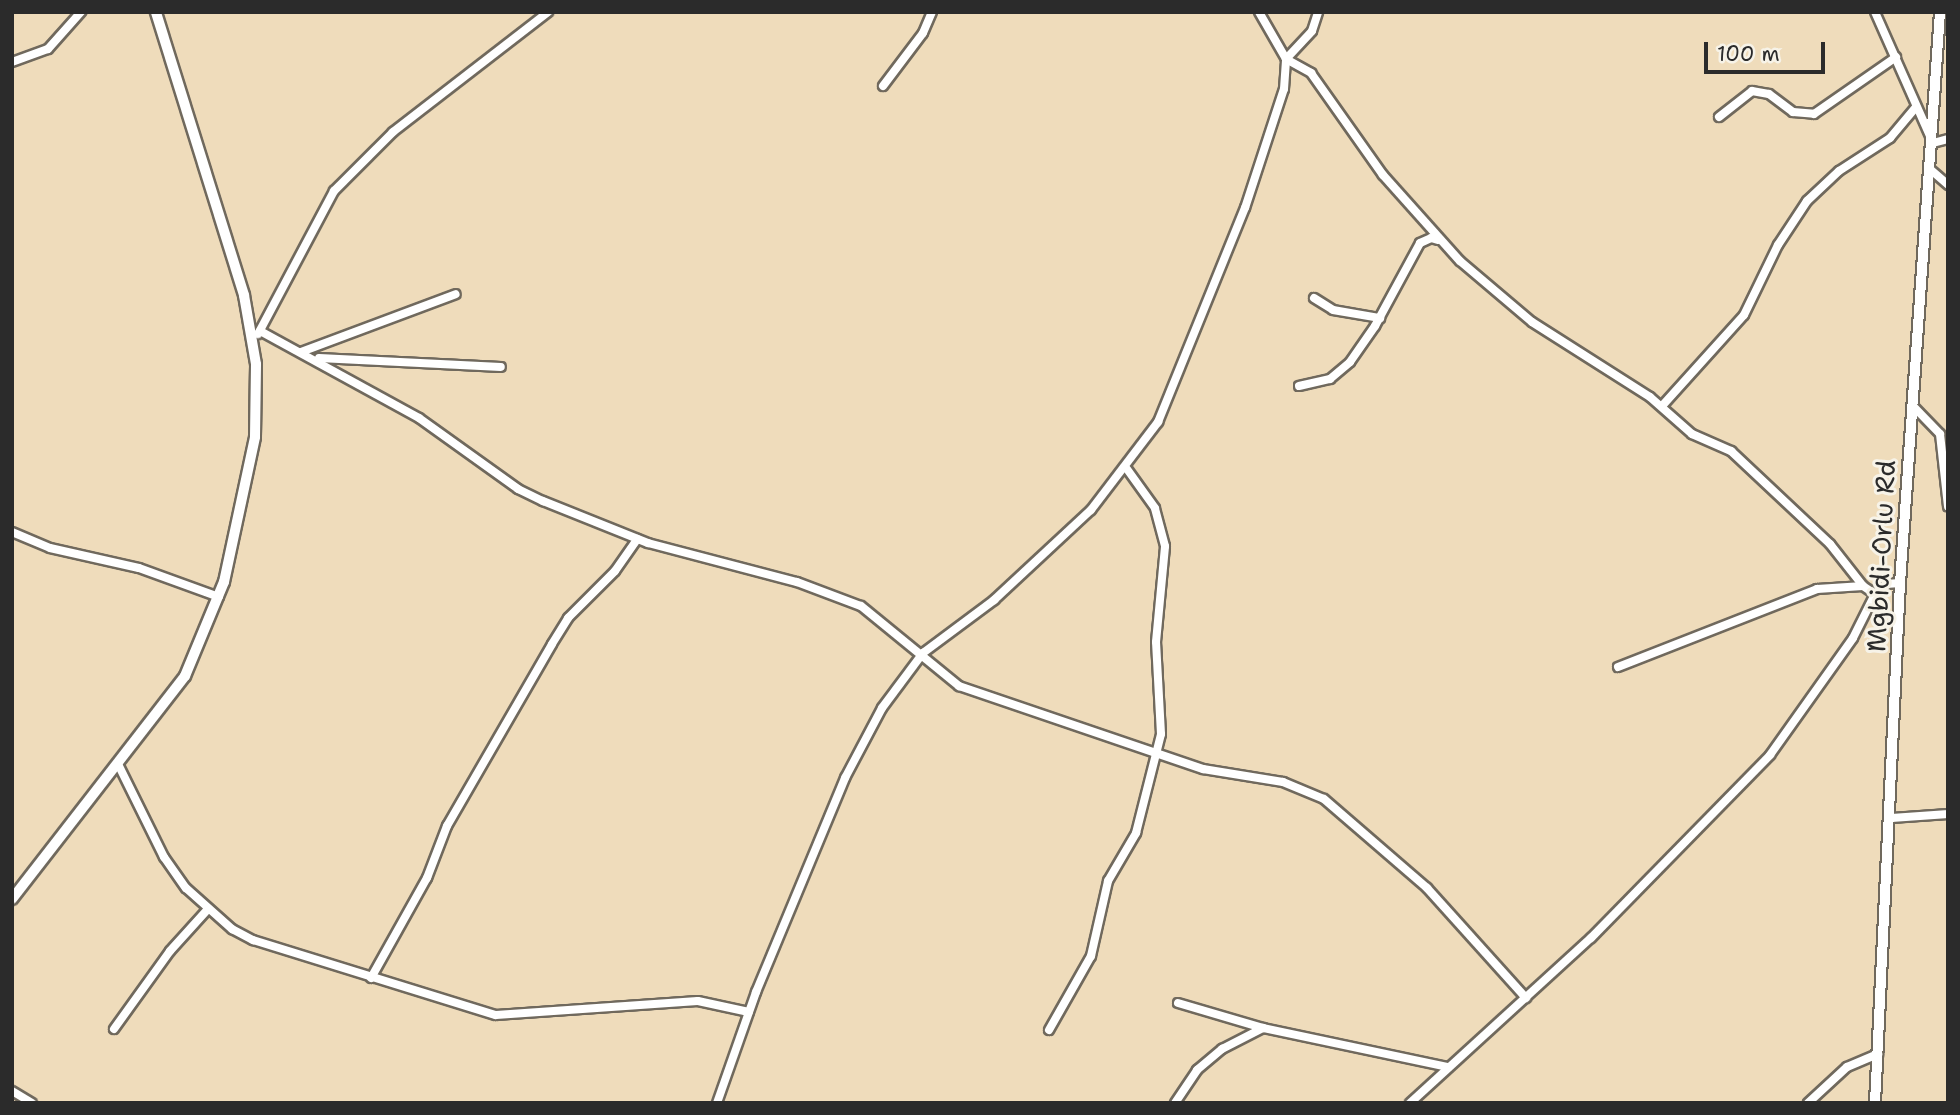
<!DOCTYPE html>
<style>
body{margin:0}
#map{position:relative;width:1960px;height:1115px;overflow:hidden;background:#efdcbb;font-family:"Shantell Sans",sans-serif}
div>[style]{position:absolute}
.roads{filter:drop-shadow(2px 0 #70695d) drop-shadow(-2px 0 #70695d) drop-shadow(0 2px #70695d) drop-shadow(0 -2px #70695d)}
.street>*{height:8px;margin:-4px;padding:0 4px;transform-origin:4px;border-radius:4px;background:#fff}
.secondary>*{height:10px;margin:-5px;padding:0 5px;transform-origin:5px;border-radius:5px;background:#fff}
span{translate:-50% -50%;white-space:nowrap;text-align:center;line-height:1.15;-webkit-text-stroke:6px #f7f3e8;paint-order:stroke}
.street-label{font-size:26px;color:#2b2b2b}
.frame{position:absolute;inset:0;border:14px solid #2b2b2b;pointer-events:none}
.scale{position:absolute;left:1704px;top:42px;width:121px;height:32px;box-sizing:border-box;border:4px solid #2b2b2b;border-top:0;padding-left:9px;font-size:21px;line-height:24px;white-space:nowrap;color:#2b2b2b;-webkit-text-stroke:5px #f7f3e8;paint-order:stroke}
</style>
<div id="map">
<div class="roads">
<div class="street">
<i style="left:1259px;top:12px;width:54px;rotate:60.1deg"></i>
<i style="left:1286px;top:59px;width:29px;rotate:29deg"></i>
<i style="left:1311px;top:73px;width:125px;rotate:54.8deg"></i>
<i style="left:1383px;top:175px;width:115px;rotate:48.2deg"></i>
<i style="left:1460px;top:261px;width:94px;rotate:40.3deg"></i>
<i style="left:1532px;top:322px;width:140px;rotate:32.4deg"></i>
<i style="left:1650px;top:397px;width:56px;rotate:41.4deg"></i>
<i style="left:1692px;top:434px;width:43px;rotate:23.6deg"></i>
<i style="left:1731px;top:451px;width:136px;rotate:43.2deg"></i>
<i style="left:1830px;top:544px;width:53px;rotate:51.8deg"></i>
<i style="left:1875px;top:12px;width:143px;rotate:66.1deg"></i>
<i style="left:1933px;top:143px;width:16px;rotate:-15deg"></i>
<i style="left:12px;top:62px;width:38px;rotate:-20deg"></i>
<i style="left:48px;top:49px;width:50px;rotate:-48.3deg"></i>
<i style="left:883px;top:86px;width:66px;rotate:-53deg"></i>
<i style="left:923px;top:33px;width:23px;rotate:-67deg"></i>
<i style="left:1719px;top:117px;width:42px;rotate:-38.2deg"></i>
<i style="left:1752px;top:91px;width:17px;rotate:10deg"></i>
<i style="left:1769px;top:94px;width:30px;rotate:37deg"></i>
<i style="left:1793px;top:112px;width:21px;rotate:5deg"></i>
<i style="left:1814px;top:114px;width:100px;rotate:-34.8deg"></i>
<i style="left:1931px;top:170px;width:23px;rotate:41deg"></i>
<i style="left:1314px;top:298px;width:22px;rotate:32deg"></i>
<i style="left:1333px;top:310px;width:48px;rotate:9.7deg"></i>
<i style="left:260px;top:331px;width:181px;rotate:28.7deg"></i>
<i style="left:419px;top:418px;width:122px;rotate:35.6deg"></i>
<i style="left:518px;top:489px;width:28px;rotate:26deg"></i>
<i style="left:543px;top:501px;width:113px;rotate:21.8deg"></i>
<i style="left:648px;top:543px;width:154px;rotate:14.7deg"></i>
<i style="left:797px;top:582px;width:68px;rotate:20.6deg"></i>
<i style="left:861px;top:606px;width:127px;rotate:39.2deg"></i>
<i style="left:959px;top:686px;width:258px;rotate:18.8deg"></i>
<i style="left:1203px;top:769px;width:81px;rotate:9.2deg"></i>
<i style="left:1283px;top:782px;width:44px;rotate:22.5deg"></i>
<i style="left:1324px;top:799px;width:136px;rotate:40.8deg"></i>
<i style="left:1427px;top:888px;width:148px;rotate:48deg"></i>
<i style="left:258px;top:334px;width:162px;rotate:-62deg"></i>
<i style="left:334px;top:191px;width:83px;rotate:-45deg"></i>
<i style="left:393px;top:132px;width:196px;rotate:-37.7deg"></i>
<i style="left:301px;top:352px;width:165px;rotate:-20.5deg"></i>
<i style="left:319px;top:358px;width:182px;rotate:2.8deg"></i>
<i style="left:1299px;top:386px;width:32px;rotate:-13deg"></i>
<i style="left:1330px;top:379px;width:26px;rotate:-40deg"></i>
<i style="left:1350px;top:362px;width:44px;rotate:-55.2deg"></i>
<i style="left:1375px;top:326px;width:94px;rotate:-61.5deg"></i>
<i style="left:1420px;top:243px;width:12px;rotate:-24deg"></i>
<i style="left:1431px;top:238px;width:7px;rotate:16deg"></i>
<i style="left:1662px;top:406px;width:122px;rotate:-48deg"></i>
<i style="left:1744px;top:315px;width:78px;rotate:-64.1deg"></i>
<i style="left:1778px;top:245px;width:53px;rotate:-56.6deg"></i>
<i style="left:1807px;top:201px;width:44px;rotate:-43.2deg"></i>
<i style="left:1839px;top:171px;width:61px;rotate:-32.9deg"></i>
<i style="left:1890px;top:138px;width:40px;rotate:-50deg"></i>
<i style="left:1913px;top:406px;width:39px;rotate:46deg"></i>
<i style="left:1940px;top:434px;width:73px;rotate:83.7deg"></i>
<i style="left:12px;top:532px;width:41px;rotate:22.8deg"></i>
<i style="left:50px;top:548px;width:91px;rotate:12.7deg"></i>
<i style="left:139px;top:568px;width:85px;rotate:19.9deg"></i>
<i style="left:1618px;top:667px;width:214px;rotate:-21.4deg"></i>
<i style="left:1817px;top:589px;width:46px;rotate:-3.7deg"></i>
<i style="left:1863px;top:586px;width:14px;rotate:34deg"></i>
<i style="left:119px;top:766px;width:102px;rotate:63.7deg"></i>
<i style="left:164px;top:857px;width:38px;rotate:55deg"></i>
<i style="left:186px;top:888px;width:62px;rotate:41.7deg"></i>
<i style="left:232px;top:929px;width:24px;rotate:28deg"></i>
<i style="left:253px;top:940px;width:254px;rotate:17.2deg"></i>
<i style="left:496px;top:1015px;width:202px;rotate:-4deg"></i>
<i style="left:698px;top:1001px;width:52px;rotate:12.2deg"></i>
<i style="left:1892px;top:818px;width:56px;rotate:-4.1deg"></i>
<i style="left:371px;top:978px;width:115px;rotate:-60.8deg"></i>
<i style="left:427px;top:878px;width:56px;rotate:-69deg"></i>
<i style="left:447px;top:826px;width:210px;rotate:-60deg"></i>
<i style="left:552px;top:644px;width:31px;rotate:-58deg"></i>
<i style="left:568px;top:618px;width:66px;rotate:-45deg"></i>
<i style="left:615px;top:571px;width:39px;rotate:-55deg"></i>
<i style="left:1178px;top:1003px;width:89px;rotate:16.4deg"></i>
<i style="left:114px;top:1029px;width:96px;rotate:-54.3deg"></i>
<i style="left:170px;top:951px;width:57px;rotate:-47.9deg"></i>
<i style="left:1049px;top:1030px;width:85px;rotate:-60.4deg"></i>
<i style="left:1091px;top:956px;width:77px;rotate:-77.2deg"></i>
<i style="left:1108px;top:881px;width:56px;rotate:-59.7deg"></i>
<i style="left:1136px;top:833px;width:102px;rotate:-75.8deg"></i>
<i style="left:1161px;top:734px;width:92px;rotate:-93.1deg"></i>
<i style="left:1156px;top:642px;width:96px;rotate:-84.6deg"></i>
<i style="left:1165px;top:546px;width:39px;rotate:-105deg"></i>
<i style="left:1155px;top:508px;width:48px;rotate:-125.7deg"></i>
<i style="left:12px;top:1091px;width:23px;rotate:31deg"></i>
<i style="left:717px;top:1103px;width:118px;rotate:-70.6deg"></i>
<i style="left:756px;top:992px;width:232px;rotate:-67.4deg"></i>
<i style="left:845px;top:778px;width:79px;rotate:-62.1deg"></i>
<i style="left:882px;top:708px;width:69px;rotate:-53.3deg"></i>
<i style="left:923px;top:653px;width:89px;rotate:-36.7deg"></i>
<i style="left:994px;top:600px;width:132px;rotate:-42.9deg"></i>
<i style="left:1091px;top:510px;width:111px;rotate:-52.7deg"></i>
<i style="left:1158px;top:422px;width:231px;rotate:-67.9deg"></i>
<i style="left:1245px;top:208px;width:125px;rotate:-71.9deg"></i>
<i style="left:1284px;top:89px;width:30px;rotate:-86deg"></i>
<i style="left:1286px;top:59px;width:38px;rotate:-47deg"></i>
<i style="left:1312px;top:31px;width:20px;rotate:-72deg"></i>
<i style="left:1175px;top:1103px;width:40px;rotate:-56deg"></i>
<i style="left:1197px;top:1070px;width:33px;rotate:-40deg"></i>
<i style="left:1222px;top:1049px;width:46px;rotate:-27.1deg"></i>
<i style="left:1263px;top:1028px;width:189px;rotate:11.9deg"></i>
<i style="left:1410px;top:1103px;width:245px;rotate:-42.4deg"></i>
<i style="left:1591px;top:938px;width:256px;rotate:-45.6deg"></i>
<i style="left:1770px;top:755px;width:143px;rotate:-54.6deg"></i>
<i style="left:1853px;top:638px;width:49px;rotate:-63.4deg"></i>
<i style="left:1875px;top:594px;width:15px;rotate:-42deg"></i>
<i style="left:1886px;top:584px;width:14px;rotate:-4deg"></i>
<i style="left:1808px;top:1103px;width:53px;rotate:-42.7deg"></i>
<i style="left:1847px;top:1067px;width:34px;rotate:-23deg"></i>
</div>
<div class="secondary">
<i style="left:12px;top:899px;width:282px;rotate:-52.2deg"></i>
<i style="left:185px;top:676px;width:102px;rotate:-67.5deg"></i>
<i style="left:224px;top:582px;width:148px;rotate:-77.9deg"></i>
<i style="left:255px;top:437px;width:73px;rotate:-89.2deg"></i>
<i style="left:256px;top:364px;width:70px;rotate:-99.9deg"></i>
<i style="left:244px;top:295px;width:296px;rotate:-107.3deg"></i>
<i style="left:1875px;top:1103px;width:521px;rotate:-87.25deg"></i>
<i style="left:1900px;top:583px;width:572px;rotate:-85.99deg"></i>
</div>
</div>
<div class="street-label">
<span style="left:1881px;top:556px;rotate:-87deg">Mgbidi-Orlu Rd</span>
</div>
<div class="frame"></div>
<div class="scale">100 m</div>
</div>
